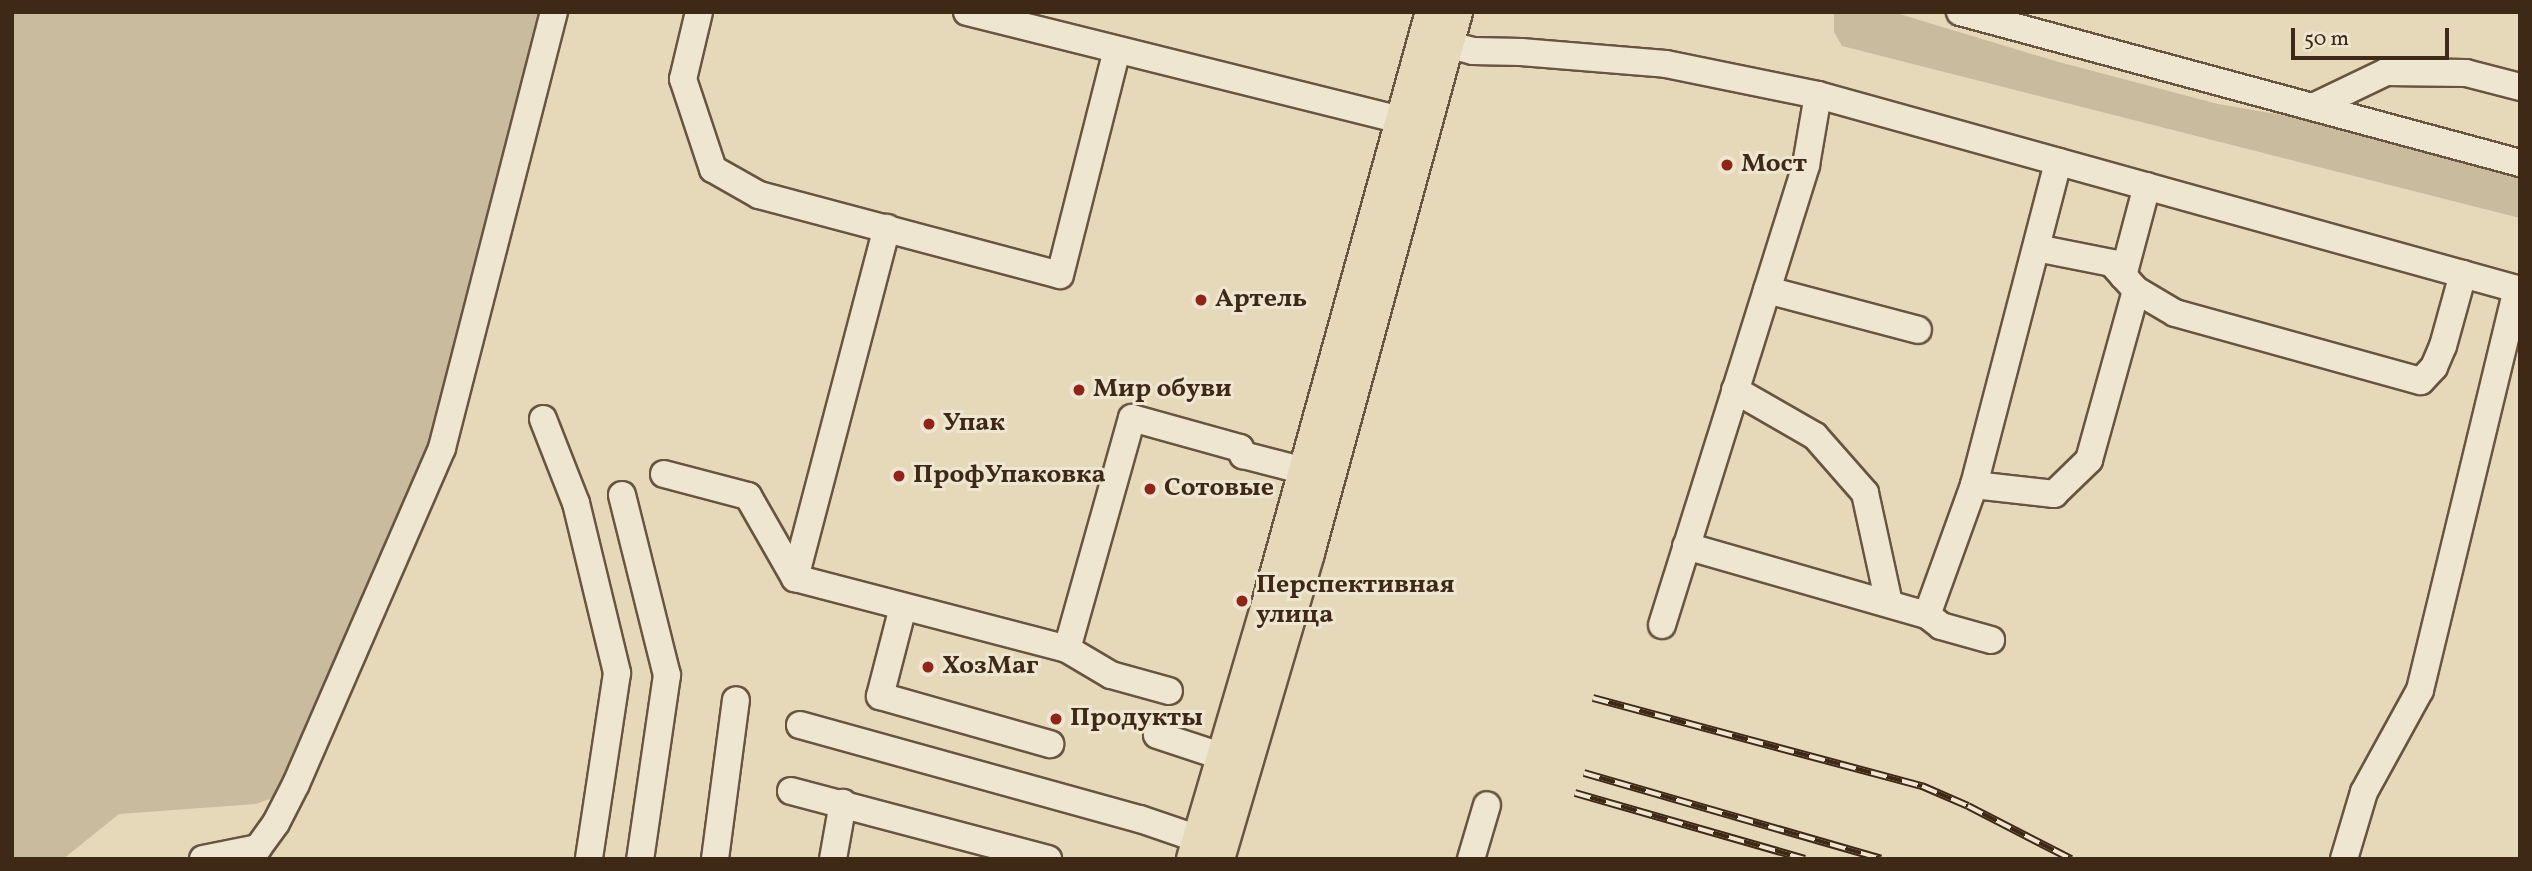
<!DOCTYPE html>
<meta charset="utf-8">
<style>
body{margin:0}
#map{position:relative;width:2532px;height:871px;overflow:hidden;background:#e6d9b9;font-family:Vollkorn,serif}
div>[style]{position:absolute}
.green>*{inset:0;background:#c9bb9d}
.roads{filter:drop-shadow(2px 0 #685540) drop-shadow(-2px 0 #685540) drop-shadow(0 2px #685540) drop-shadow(0 -2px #685540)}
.minor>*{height:26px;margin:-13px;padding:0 13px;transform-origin:13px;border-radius:13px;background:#efe6d2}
.major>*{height:32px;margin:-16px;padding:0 16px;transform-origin:16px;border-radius:16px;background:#e6d9b9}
.rail>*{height:8px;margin-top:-4px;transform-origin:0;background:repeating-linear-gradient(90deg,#efe6d2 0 16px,#3e2917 0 32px);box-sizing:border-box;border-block:2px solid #3e2917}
.dots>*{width:19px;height:19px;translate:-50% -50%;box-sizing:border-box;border:4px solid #efe6d2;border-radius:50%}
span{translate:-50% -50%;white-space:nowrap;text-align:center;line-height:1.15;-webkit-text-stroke:6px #efe6d2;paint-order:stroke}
.poi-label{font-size:26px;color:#3e2917;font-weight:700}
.left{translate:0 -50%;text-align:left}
.frame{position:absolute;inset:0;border:14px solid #3e2917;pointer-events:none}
.scale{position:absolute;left:2291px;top:28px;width:158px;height:32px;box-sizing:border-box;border:4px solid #3e2917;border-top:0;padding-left:9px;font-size:21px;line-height:24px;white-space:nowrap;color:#3e2917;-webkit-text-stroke:5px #efe6d2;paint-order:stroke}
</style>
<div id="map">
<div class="green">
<i style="clip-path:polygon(12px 12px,548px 12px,443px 429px,283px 785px,272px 798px,256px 804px,119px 814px,63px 859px,12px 859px)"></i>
<i style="clip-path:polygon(1834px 12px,1893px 12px,2055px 61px,2218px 104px,2317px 121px,2520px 177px,2520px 218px,1842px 46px,1834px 32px)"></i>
</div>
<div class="roads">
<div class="minor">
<i style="left:699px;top:12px;width:69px;rotate:103.4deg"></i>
<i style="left:683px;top:79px;width:95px;rotate:71.6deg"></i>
<i style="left:713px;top:169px;width:53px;rotate:29.5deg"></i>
<i style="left:759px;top:195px;width:311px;rotate:14.9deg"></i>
<i style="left:1060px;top:275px;width:232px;rotate:-75.8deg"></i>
<i style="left:967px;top:12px;width:466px;rotate:14deg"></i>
<i style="left:1960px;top:12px;width:580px;rotate:15.09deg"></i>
<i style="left:1430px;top:40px;width:44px;rotate:14.3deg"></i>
<i style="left:1473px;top:51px;width:48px;rotate:1.2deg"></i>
<i style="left:1521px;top:52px;width:145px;rotate:4.7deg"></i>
<i style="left:1666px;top:64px;width:155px;rotate:11.5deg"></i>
<i style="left:1818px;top:95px;width:729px;rotate:15.52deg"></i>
<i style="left:2313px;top:107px;width:81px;rotate:-25.6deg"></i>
<i style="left:2386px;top:72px;width:80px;rotate:0.7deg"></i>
<i style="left:2466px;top:73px;width:56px;rotate:14.5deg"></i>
<i style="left:2123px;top:276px;width:93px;rotate:-75.1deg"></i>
<i style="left:1767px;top:290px;width:156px;rotate:14.8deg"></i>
<i style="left:2136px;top:290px;width:45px;rotate:30.5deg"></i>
<i style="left:2175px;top:313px;width:255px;rotate:15.5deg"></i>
<i style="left:2421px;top:381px;width:19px;rotate:-47deg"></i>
<i style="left:2434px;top:367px;width:23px;rotate:-67deg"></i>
<i style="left:2443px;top:346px;width:75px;rotate:-74.5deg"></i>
<i style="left:1735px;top:390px;width:92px;rotate:29.9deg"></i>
<i style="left:1815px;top:436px;width:76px;rotate:48.7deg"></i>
<i style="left:1865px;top:493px;width:113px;rotate:77.7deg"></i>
<i style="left:543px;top:419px;width:90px;rotate:68.6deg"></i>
<i style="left:576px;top:503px;width:175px;rotate:76.4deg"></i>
<i style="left:617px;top:673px;width:188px;rotate:98.6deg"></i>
<i style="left:664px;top:474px;width:87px;rotate:14.7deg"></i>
<i style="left:748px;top:496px;width:95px;rotate:60.2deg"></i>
<i style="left:795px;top:578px;width:281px;rotate:14.6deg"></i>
<i style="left:1067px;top:649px;width:51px;rotate:30.6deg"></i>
<i style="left:1111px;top:675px;width:60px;rotate:15.4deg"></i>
<i style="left:1974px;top:485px;width:81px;rotate:6.4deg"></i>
<i style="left:2054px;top:494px;width:49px;rotate:-44.2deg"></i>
<i style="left:2089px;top:460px;width:176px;rotate:-74.5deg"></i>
<i style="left:2136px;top:290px;width:36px;rotate:-132deg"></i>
<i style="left:2112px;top:263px;width:77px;rotate:-168.8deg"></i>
<i style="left:622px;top:495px;width:186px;rotate:76deg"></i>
<i style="left:667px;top:675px;width:186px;rotate:98.3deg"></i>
<i style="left:1686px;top:546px;width:251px;rotate:16deg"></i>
<i style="left:1927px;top:615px;width:18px;rotate:38deg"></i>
<i style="left:1941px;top:626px;width:52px;rotate:15.6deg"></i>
<i style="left:795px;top:578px;width:362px;rotate:-75.3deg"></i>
<i style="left:903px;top:607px;width:92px;rotate:104.5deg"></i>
<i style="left:880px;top:696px;width:177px;rotate:15.8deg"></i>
<i style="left:1927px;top:615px;width:138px;rotate:-70.1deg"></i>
<i style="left:1974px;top:485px;width:334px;rotate:-75.4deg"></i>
<i style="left:1662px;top:625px;width:482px;rotate:-72.6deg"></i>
<i style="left:1806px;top:165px;width:71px;rotate:-80.3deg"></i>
<i style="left:1067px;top:649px;width:240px;rotate:-74.3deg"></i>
<i style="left:1132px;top:418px;width:112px;rotate:15.5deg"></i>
<i style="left:1240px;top:448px;width:8px;rotate:67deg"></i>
<i style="left:1243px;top:455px;width:64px;rotate:14.5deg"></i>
<i style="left:800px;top:725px;width:353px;rotate:15.5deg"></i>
<i style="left:1140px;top:819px;width:80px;rotate:18.9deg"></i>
<i style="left:1157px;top:735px;width:89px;rotate:18.2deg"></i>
<i style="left:791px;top:791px;width:266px;rotate:14.8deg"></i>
<i style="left:203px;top:859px;width:56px;rotate:-11.3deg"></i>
<i style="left:250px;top:859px;width:44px;rotate:-54.2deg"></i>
<i style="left:276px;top:823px;width:44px;rotate:-62.9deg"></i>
<i style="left:296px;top:784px;width:366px;rotate:-66.5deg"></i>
<i style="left:442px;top:448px;width:450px;rotate:-75.6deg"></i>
<i style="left:715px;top:859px;width:160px;rotate:-82.5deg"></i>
<i style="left:833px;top:859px;width:57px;rotate:-79.9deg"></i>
<i style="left:1471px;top:859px;width:56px;rotate:-73.5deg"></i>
<i style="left:2344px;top:859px;width:70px;rotate:-73.4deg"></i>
<i style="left:2364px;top:792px;width:116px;rotate:-61.2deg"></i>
<i style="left:2420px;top:690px;width:412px;rotate:-76.4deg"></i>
</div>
<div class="major">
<i style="left:1193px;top:859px;width:262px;rotate:-73.6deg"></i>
<i style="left:1267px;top:608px;width:618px;rotate:-74.53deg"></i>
<i style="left:1218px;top:859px;width:319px;rotate:-73.6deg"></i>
<i style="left:1308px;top:553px;width:561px;rotate:-74.7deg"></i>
</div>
</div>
<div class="rail">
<i style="left:1593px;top:698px;width:341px;rotate:15deg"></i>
<i style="left:1922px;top:786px;width:50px;rotate:23.5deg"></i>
<i style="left:1968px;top:806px;width:116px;rotate:27.2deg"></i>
<i style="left:1584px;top:773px;width:309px;rotate:16.1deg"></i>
<i style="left:1575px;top:793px;width:239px;rotate:16deg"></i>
</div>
<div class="dots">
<i style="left:1727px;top:165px;background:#8f2418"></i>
<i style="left:1201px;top:300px;background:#8f2418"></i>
<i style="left:1079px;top:390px;background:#8f2418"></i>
<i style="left:929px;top:424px;background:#8f2418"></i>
<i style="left:899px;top:476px;background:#8f2418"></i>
<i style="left:1150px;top:489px;background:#8f2418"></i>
<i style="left:1242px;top:601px;background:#8f2418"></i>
<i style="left:928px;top:667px;background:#8f2418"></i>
<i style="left:1056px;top:719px;background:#8f2418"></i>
</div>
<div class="poi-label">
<span class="left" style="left:1741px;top:165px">Мост</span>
<span class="left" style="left:1215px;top:300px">Артель</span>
<span class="left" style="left:1093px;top:390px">Мир обуви</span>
<span class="left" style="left:943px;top:424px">Упак</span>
<span class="left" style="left:913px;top:476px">ПрофУпаковка</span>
<span class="left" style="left:1164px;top:489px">Сотовые</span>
<span class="left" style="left:1256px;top:601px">Перспективная<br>улица</span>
<span class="left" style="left:942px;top:667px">ХозМаг</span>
<span class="left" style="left:1070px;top:719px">Продукты</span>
</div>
<div class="frame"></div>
<div class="scale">50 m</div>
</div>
